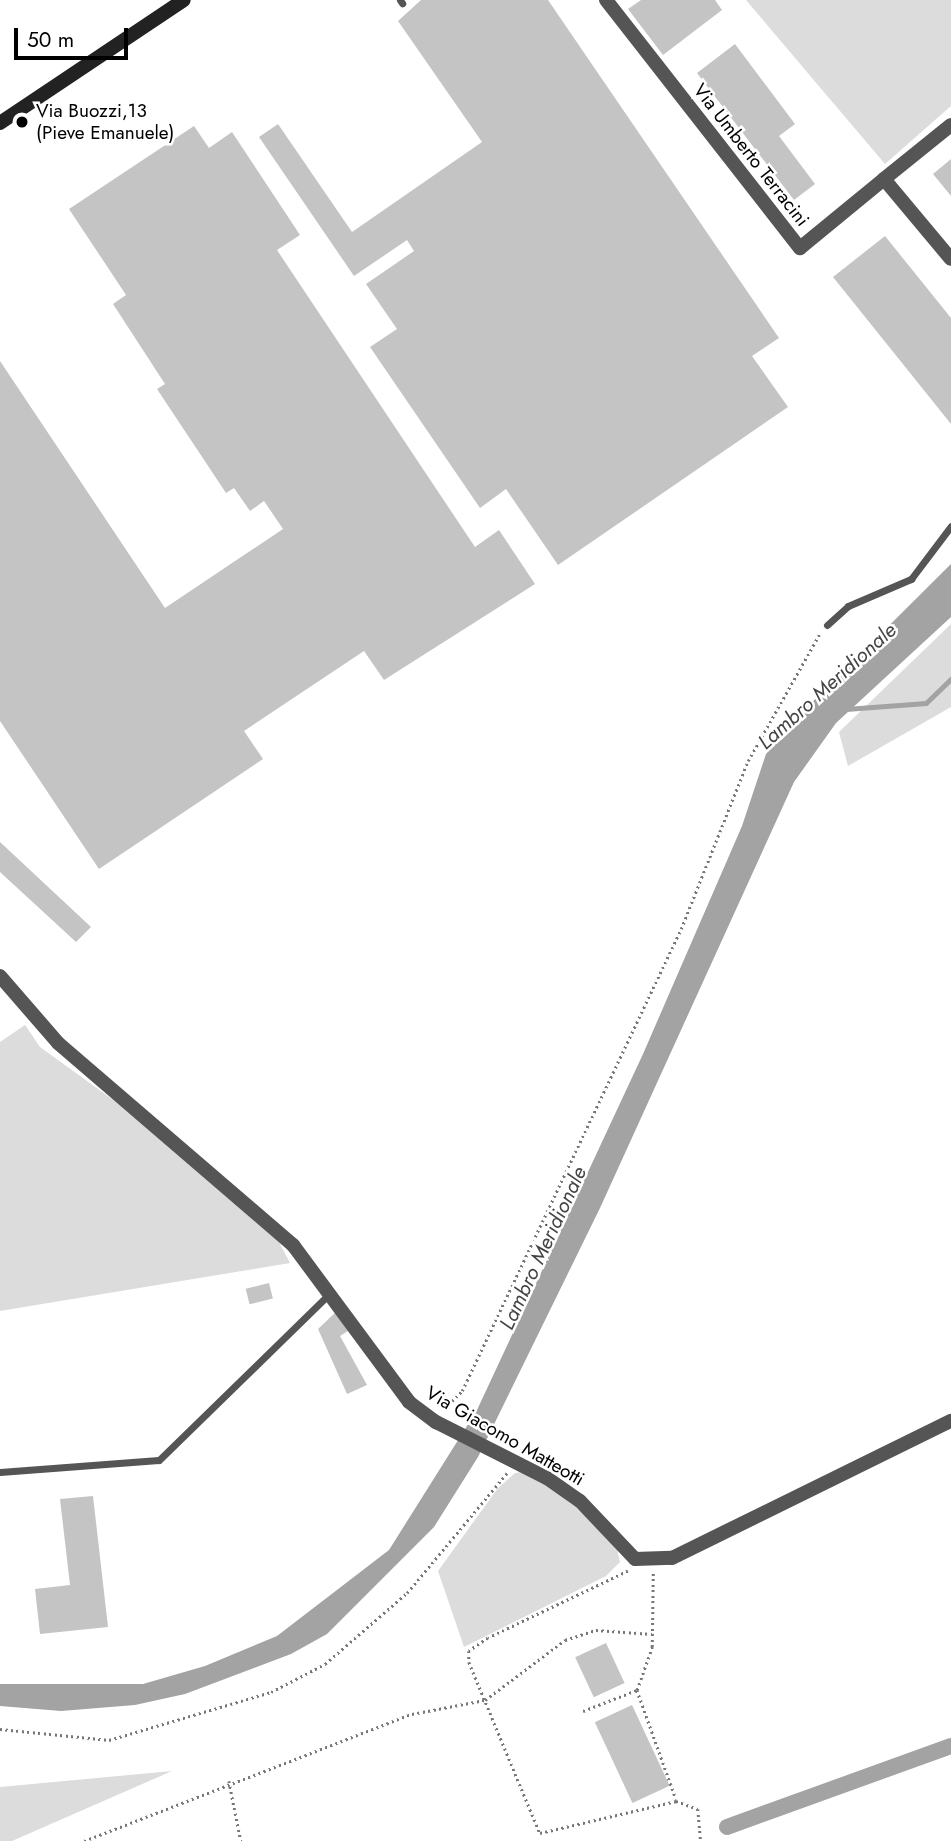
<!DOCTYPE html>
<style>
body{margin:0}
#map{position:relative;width:951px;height:1841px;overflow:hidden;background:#fff;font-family:Jost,sans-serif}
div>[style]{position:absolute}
.green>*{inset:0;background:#dcdcdc}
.water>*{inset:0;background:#a3a3a3}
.stream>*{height:4.5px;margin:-2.25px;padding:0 2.25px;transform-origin:2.25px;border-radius:2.25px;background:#a3a3a3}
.canal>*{height:16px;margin:-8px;padding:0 8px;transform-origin:8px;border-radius:8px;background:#a3a3a3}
.building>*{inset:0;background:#c4c4c4;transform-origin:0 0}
.path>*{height:2.5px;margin-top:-1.25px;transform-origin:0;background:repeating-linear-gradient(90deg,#777 0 2px,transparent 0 5.5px)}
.lane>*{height:7px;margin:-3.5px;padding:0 3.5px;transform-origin:3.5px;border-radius:3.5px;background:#555}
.street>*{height:14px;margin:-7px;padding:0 7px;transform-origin:7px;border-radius:7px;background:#555}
.secondary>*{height:14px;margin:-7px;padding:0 7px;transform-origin:7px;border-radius:7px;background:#222}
.dots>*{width:19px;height:19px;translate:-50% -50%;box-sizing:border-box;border:4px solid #fff;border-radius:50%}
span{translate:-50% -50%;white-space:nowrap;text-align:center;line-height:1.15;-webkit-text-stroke:5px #fff;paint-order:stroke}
.poi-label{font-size:19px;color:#000}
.left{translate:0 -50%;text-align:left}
.street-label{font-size:19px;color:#000}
.water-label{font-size:21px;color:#444;font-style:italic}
.scale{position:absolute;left:14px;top:28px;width:114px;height:32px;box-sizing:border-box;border:4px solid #000;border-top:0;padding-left:9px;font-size:21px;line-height:24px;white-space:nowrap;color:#000;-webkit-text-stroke:5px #fff;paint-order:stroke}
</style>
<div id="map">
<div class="green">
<i style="clip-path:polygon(746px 0,951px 0,951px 106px,885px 164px)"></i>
<i style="clip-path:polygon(951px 624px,951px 707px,848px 766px,839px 732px)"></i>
<i style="clip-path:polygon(25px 1025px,40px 1047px,141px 1120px,279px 1242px,290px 1263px,0 1311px,0 1042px)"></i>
<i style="clip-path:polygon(528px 1471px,567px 1498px,617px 1549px,620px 1562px,606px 1576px,464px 1647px,438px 1571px,498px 1488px,515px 1473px)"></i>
<i style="clip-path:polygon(172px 1771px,12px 1841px,0 1841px,0 1787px)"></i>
</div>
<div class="water">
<i style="clip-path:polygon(951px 564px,951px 617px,836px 723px,794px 782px,600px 1208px,478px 1457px,434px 1527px,327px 1634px,291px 1654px,185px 1694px,135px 1705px,61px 1711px,0 1706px,0 1684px,143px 1684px,205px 1666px,277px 1636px,389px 1550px,477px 1410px,643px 1054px,742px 826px,769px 745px)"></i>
</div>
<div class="stream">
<i style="left:846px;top:709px;width:80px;rotate:-4.3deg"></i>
<i style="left:926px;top:703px;width:35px;rotate:-44deg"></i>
</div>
<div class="canal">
<i style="left:727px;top:1827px;width:238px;rotate:-19.9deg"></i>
</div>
<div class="building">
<i style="clip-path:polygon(421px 0,548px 0,779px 338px,752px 356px,788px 407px,558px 565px,506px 489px,480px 508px,370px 347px,397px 329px,366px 284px,414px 251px,407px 240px,354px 276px,259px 137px,278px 124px,352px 232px,482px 142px,398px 21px)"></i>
<i style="clip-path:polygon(641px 0,715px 0,722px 10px,663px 55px,628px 9px)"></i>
<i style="clip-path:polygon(735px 44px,795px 124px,779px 136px,815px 184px,794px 200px,697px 73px)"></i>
<i style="clip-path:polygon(194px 126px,209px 148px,232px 132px,300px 235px,277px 250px,475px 547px,499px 530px,535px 584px,384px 680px,364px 651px,244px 731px,263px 759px,99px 869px,0 721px,0 361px,165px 608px,283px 529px,264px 501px,250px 511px,234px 488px,226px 493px,157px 389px,165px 384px,113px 304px,126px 295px,69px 209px)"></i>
<i style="clip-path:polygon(951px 159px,951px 196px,933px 174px)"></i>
<i style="clip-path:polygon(885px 236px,951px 318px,951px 424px,833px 277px)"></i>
<i style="clip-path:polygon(0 842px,91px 927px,76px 942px,0 872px)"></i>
<i style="left:269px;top:1283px;width:16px;height:24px;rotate:76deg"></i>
<i style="clip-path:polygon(340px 1308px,351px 1329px,340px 1336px,367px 1385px,347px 1394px,318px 1329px)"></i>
<i style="clip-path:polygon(93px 1496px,108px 1627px,40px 1634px,35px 1589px,70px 1585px,60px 1499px)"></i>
<i style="left:606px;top:1643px;width:44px;height:34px;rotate:65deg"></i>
<i style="left:632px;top:1705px;width:89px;height:41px;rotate:65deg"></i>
</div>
<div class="path">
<i style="left:444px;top:1409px;width:25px;rotate:-45deg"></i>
<i style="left:462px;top:1391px;width:511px;rotate:-64.64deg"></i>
<i style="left:681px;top:929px;width:181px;rotate:-68.3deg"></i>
<i style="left:748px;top:761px;width:147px;rotate:-60.6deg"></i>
<i style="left:628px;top:1571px;width:155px;rotate:154.4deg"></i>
<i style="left:488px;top:1638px;width:23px;rotate:146deg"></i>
<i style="left:469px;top:1651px;width:11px;rotate:90deg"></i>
<i style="left:469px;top:1662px;width:185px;rotate:67.5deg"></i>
<i style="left:540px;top:1833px;width:140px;rotate:-13.2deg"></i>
<i style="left:676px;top:1801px;width:23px;rotate:20deg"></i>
<i style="left:698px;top:1809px;width:32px;rotate:85deg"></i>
<i style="left:637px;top:1690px;width:116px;rotate:70.3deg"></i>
<i style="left:583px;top:1711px;width:58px;rotate:-21.3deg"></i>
<i style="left:637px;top:1690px;width:46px;rotate:-70.8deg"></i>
<i style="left:652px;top:1647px;width:74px;rotate:-89.2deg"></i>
<i style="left:0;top:1729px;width:110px;rotate:5.8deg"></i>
<i style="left:109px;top:1740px;width:169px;rotate:-16.5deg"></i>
<i style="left:271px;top:1692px;width:61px;rotate:-27.4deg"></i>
<i style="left:325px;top:1664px;width:108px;rotate:-40.9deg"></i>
<i style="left:407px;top:1593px;width:156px;rotate:-50.2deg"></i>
<i style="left:229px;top:1781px;width:61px;rotate:78.7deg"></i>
<i style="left:84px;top:1841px;width:352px;rotate:-21.2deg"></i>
<i style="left:412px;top:1714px;width:74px;rotate:-10.9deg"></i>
<i style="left:485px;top:1700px;width:100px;rotate:-36.9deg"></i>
<i style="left:565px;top:1640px;width:33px;rotate:-18deg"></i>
<i style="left:596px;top:1630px;width:56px;rotate:4.1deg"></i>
</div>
<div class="lane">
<i style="left:400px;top:0;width:4px;rotate:56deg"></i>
<i style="left:827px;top:625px;width:28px;rotate:-42deg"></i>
<i style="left:848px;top:606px;width:69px;rotate:-23.2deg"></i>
<i style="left:911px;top:579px;width:66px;rotate:-53deg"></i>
<i style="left:0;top:1472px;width:159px;rotate:-4.3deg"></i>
<i style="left:159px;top:1460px;width:238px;rotate:-44.3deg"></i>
</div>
<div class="street">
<i style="left:606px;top:0;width:315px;rotate:52deg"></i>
<i style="left:800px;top:248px;width:109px;rotate:-39.4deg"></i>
<i style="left:884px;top:179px;width:104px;rotate:50.1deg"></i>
<i style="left:884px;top:179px;width:86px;rotate:-38.9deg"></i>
<i style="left:0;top:976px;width:89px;rotate:49.1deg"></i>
<i style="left:58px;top:1043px;width:310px;rotate:40.7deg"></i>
<i style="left:293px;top:1245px;width:195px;rotate:53.5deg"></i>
<i style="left:409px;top:1402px;width:34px;rotate:37deg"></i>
<i style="left:436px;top:1422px;width:124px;rotate:26.8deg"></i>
<i style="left:547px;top:1478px;width:40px;rotate:34.9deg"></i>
<i style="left:580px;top:1501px;width:80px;rotate:46.5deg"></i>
<i style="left:635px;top:1559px;width:37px;rotate:-2deg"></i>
<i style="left:672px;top:1558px;width:311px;rotate:-26.2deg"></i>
</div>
<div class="secondary">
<i style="left:0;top:123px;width:221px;rotate:-33.8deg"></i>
</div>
<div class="dots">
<i style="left:22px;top:122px;background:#000"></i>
</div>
<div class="poi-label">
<span class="left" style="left:36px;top:122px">Via Buozzi,13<br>(Pieve Emanuele)</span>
</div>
<div class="street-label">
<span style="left:751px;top:155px;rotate:52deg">Via Umberto Terracini</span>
<span style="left:505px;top:1436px;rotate:30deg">Via Giacomo Matteotti</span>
</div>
<div class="water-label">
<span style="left:827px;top:686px;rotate:-42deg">Lambro Meridionale</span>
<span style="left:543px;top:1248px;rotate:-65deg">Lambro Meridionale</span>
</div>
<div class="scale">50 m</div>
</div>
